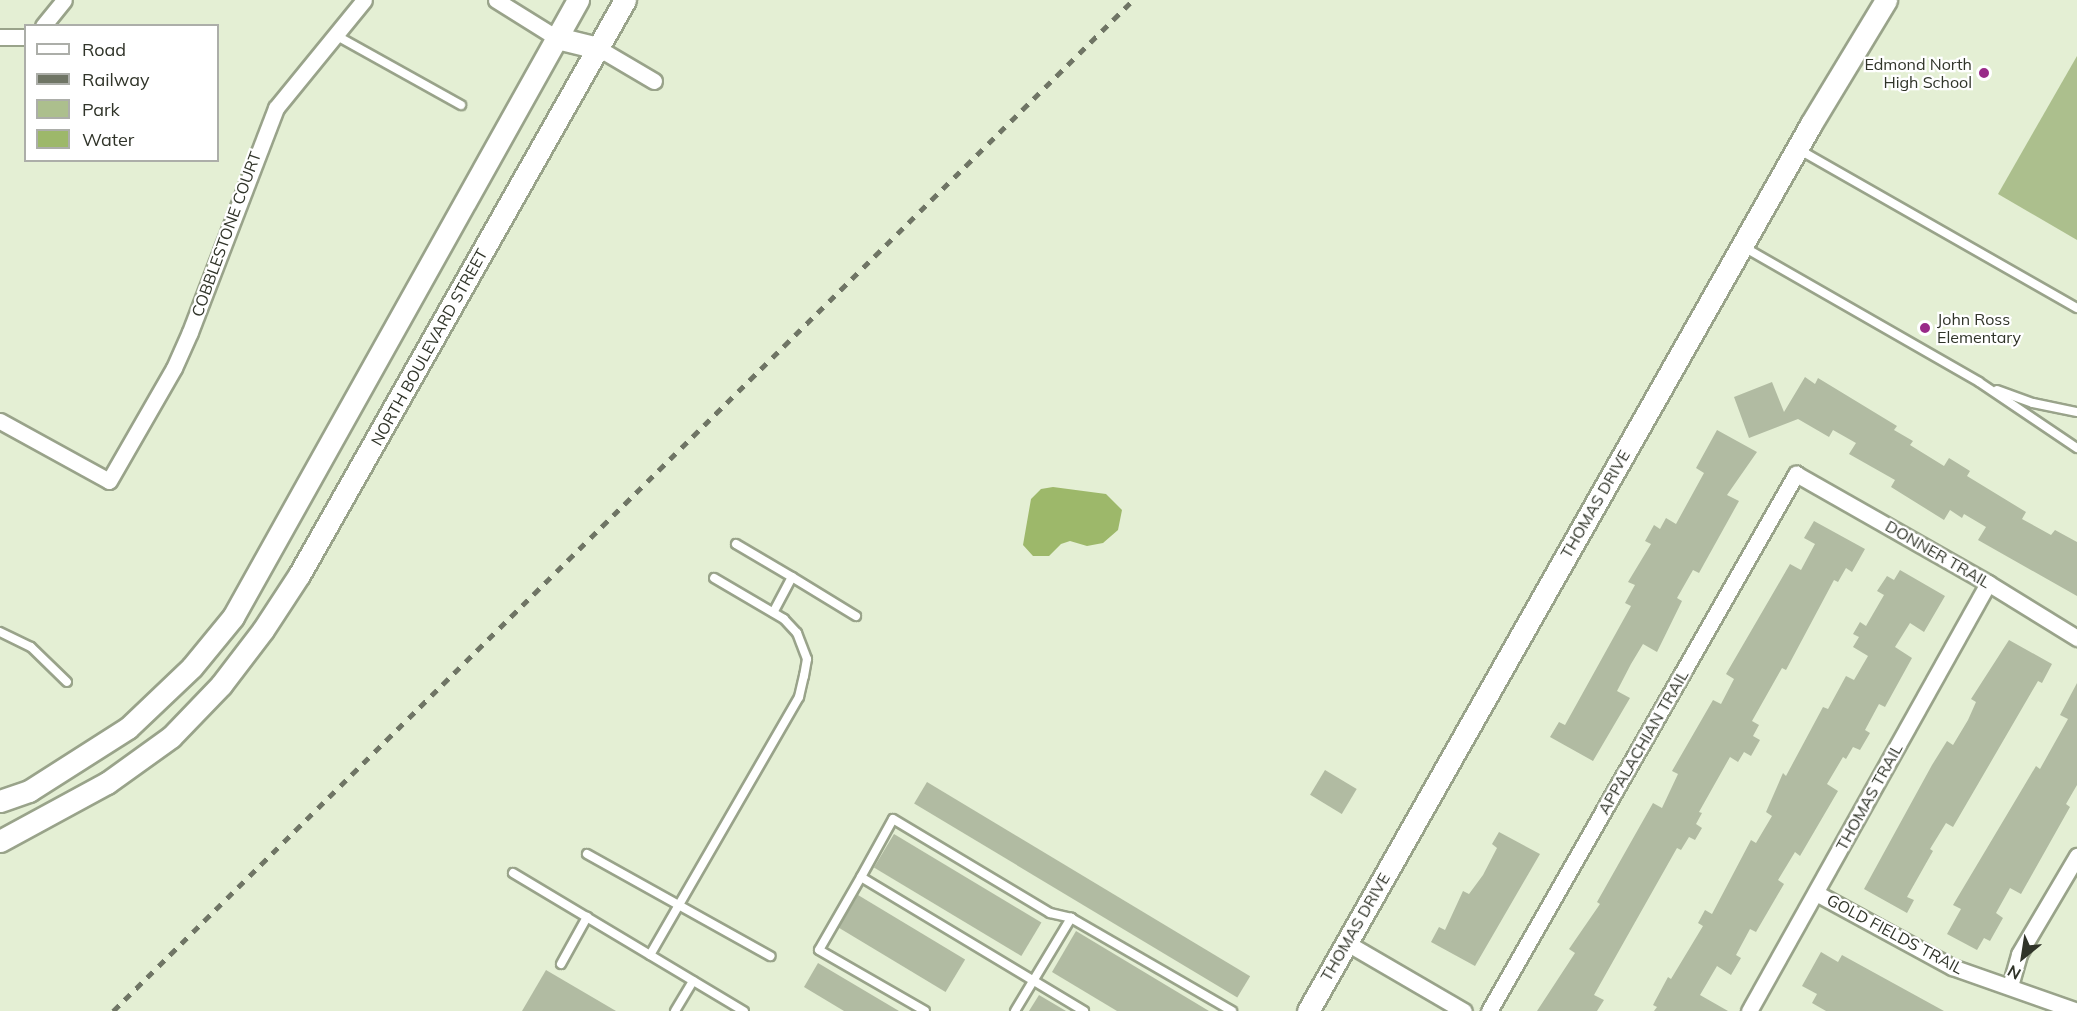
<!DOCTYPE html>
<style>
body{margin:0}
#map{position:relative;width:2077px;height:1011px;overflow:hidden;background:#e4efd4;font-family:Mulish,sans-serif}
div>[style]{position:absolute}
.green>*{inset:0;background:#acbf8d}
.water>*{inset:0;background:#9db86a}
.building>*{inset:0;background:#b1bba2;transform-origin:0 0}
.roads{filter:drop-shadow(2px 0 #99a38a) drop-shadow(-2px 0 #99a38a) drop-shadow(0 2px #99a38a) drop-shadow(0 -2px #99a38a)}
.lane>*{height:8px;margin:-4px;padding:0 4px;transform-origin:4px;border-radius:4px;background:#fff}
.street>*{height:15px;margin:-7.5px;padding:0 7.5px;transform-origin:7.5px;border-radius:7.5px;background:#fff}
.secondary>*{height:21px;margin:-10.5px;padding:0 10.5px;transform-origin:10.5px;border-radius:10.5px;background:#fff}
.rail>*{height:4.5px;margin-top:-2.25px;transform-origin:0;background:repeating-linear-gradient(90deg,#6f7565 0 8px,transparent 0 16px)}
.dots>*{width:16px;height:16px;translate:-50% -50%;box-sizing:border-box;border:3px solid #fff;border-radius:50%}
span{translate:-50% -50%;white-space:nowrap;text-align:center;line-height:1.15;-webkit-text-stroke:4.5px #fff;paint-order:stroke}
.poi-label{font-size:16px;color:#303429}
.right{translate:-100% -50%;text-align:right}
.left{translate:0 -50%;text-align:left}
.street-label{font-size:16px;color:#303429}
.legend{position:absolute;left:24px;top:24px;width:195px;height:138px;box-sizing:border-box;background:#fff;border:2px solid #acaea9;margin:0;padding:8px 10px;list-style:none;font-size:18px;color:#303429}
.legend li{display:flex;align-items:center;gap:12px;height:30px}
.legend b{width:30px;border:2px solid #acaea9}
.north{position:absolute;left:1993px;top:927px;width:60px;height:60px;-webkit-text-stroke:4px #fff;paint-order:stroke;rotate:210deg;font-size:16px;font-weight:700;line-height:24px;text-align:center;color:#303429}
.north::after{content:'';display:block;margin:auto;width:21px;height:27px;background:#303429;clip-path:polygon(50% 0,100% 100%,50% 72%,0 100%)}
</style>
<div id="map">
<div class="green">
<i style="clip-path:polygon(2077px 56px,2077px 240px,1998px 194px)"></i>
</div>
<div class="water">
<i style="clip-path:polygon(1053px 487px,1106px 494px,1122px 510px,1118px 530px,1103px 543px,1087px 546px,1070px 541px,1061px 544px,1049px 556px,1033px 556px,1023px 545px,1031px 499px,1041px 489px)"></i>
</div>
<div class="building">
<i style="clip-path:polygon(1805px 377px,1815px 384px,1818px 378px,1897px 426px,1894px 430px,1913px 441px,1910px 445px,1944px 466px,1949px 458px,1970px 471px,1967px 476px,2026px 512px,2022px 519px,2051px 535px,2055px 530px,2077px 542px,2077px 596px,1978px 540px,1986px 527px,1964px 514px,1962px 518px,1950px 510px,1944px 520px,1891px 487px,1895px 480px,1849px 454px,1856px 443px,1833px 430px,1829px 437px,1798px 419px,1749px 438px,1734px 397px,1772px 382px,1784px 412px)"></i>
<i style="clip-path:polygon(1717px 430px,1757px 452px,1727px 495px,1739px 501px,1699px 573px,1693px 570px,1677px 598px,1682px 601px,1657px 652px,1643px 644px,1631px 664px,1617px 691px,1630px 698px,1593px 761px,1550px 737px,1559px 722px,1565px 725px,1631px 606px,1625px 603px,1635px 585px,1628px 582px,1651px 544px,1645px 541px,1654px 525px,1660px 529px,1666px 518px,1676px 524px,1704px 473px,1696px 468px)"></i>
<i style="clip-path:polygon(1814px 521px,1865px 549px,1852px 572px,1846px 568px,1838px 582px,1834px 580px,1786px 670px,1782px 668px,1752px 721px,1759px 725px,1753px 736px,1760px 740px,1751px 756px,1744px 752px,1738px 762px,1730px 757px,1699px 812px,1702px 813px,1696px 824px,1702px 828px,1695px 840px,1689px 837px,1681px 850px,1677px 848px,1594px 995px,1604px 1000px,1597px 1011px,1537px 1011px,1575px 953px,1569px 949px,1600px 904px,1597px 902px,1653px 803px,1662px 808px,1678px 774px,1672px 771px,1713px 700px,1721px 704px,1734px 679px,1726px 674px,1790px 564px,1801px 570px,1815px 544px,1804px 538px)"></i>
<i style="clip-path:polygon(1900px 570px,1945px 596px,1924px 632px,1910px 623px,1895px 647px,1912px 658px,1885px 707px,1879px 704px,1865px 730px,1870px 733px,1860px 750px,1853px 747px,1846px 759px,1843px 757px,1827px 784px,1838px 791px,1800px 856px,1795px 852px,1778px 880px,1784px 884px,1756px 932px,1750px 929px,1736px 955px,1741px 958px,1731px 975px,1717px 966px,1700px 995px,1728px 1011px,1654px 1011px,1657px 1007px,1653px 1005px,1668px 977px,1671px 979px,1703px 926px,1698px 923px,1705px 910px,1712px 914px,1751px 840px,1756px 843px,1772px 816px,1766px 812px,1783px 773px,1786px 776px,1823px 707px,1828px 709px,1846px 676px,1854px 680px,1868px 656px,1853px 647px,1859px 637px,1853px 634px,1860px 622px,1866px 626px,1884px 595px,1877px 591px,1887px 576px,1894px 580px)"></i>
<i style="clip-path:polygon(2009px 640px,2052px 664px,2042px 683px,2038px 681px,1953px 827px,1946px 823px,1930px 849px,1933px 851px,1907px 897px,1914px 900px,1907px 913px,1864px 889px,1932px 765px,1947px 741px,1953px 745px,1968px 720px,1976px 702px,1971px 699px)"></i>
<i style="clip-path:polygon(2077px 683px,2077px 785px,2066px 804px,2070px 807px,2021px 894px,2010px 888px,1996px 913px,2003px 918px,1990px 941px,1984px 938px,1977px 950px,1947px 934px,1961px 909px,1953px 905px,2036px 766px,2040px 769px,2068px 719px,2060px 715px)"></i>
<i style="left:1325px;top:770px;width:37px;height:29px;rotate:31deg"></i>
<i style="left:927px;top:782px;width:377px;height:25px;rotate:31deg"></i>
<i style="clip-path:polygon(1499px 832px,1540px 854px,1475px 966px,1431px 942px,1439px 927px,1445px 930px,1463px 891px,1469px 894px,1483px 875px,1497px 848px,1492px 844px)"></i>
<i style="left:894px;top:834px;width:172px;height:39px;rotate:31deg"></i>
<i style="left:858px;top:895px;width:125px;height:38px;rotate:31deg"></i>
<i style="clip-path:polygon(1076px 931px,1209px 1011px,1117px 1011px,1052px 972px)"></i>
<i style="clip-path:polygon(1821px 952px,1838px 962px,1842px 955px,1944px 1011px,1826px 1011px,1812px 1003px,1817px 994px,1802px 986px)"></i>
<i style="clip-path:polygon(818px 963px,899px 1011px,844px 1011px,804px 987px)"></i>
<i style="clip-path:polygon(546px 970px,616px 1011px,522px 1011px)"></i>
<i style="clip-path:polygon(1039px 995px,1066px 1011px,1029px 1011px)"></i>
</div>
<div class="roads">
<div class="lane">
<i style="left:337px;top:36px;width:142px;rotate:29.1deg"></i>
<i style="left:1798px;top:149px;width:321px;rotate:29.7deg"></i>
<i style="left:1742px;top:246px;width:273px;rotate:29.8deg"></i>
<i style="left:1979px;top:382px;width:118px;rotate:34deg"></i>
<i style="left:1997px;top:390px;width:38px;rotate:20deg"></i>
<i style="left:2033px;top:403px;width:45px;rotate:11.6deg"></i>
<i style="left:736px;top:544px;width:65px;rotate:30.5deg"></i>
<i style="left:792px;top:577px;width:40px;rotate:118deg"></i>
<i style="left:792px;top:577px;width:75px;rotate:31.4deg"></i>
<i style="left:0;top:632px;width:34px;rotate:26deg"></i>
<i style="left:31px;top:647px;width:50px;rotate:44.2deg"></i>
<i style="left:587px;top:854px;width:210px;rotate:29.1deg"></i>
<i style="left:513px;top:873px;width:269px;rotate:30.9deg"></i>
<i style="left:861px;top:877px;width:84px;rotate:119.9deg"></i>
<i style="left:819px;top:950px;width:122px;rotate:29.9deg"></i>
<i style="left:650px;top:955px;width:298px;rotate:-60deg"></i>
<i style="left:799px;top:697px;width:22px;rotate:-77deg"></i>
<i style="left:804px;top:676px;width:17px;rotate:-80deg"></i>
<i style="left:807px;top:659px;width:28px;rotate:-111deg"></i>
<i style="left:797px;top:633px;width:19px;rotate:-133deg"></i>
<i style="left:784px;top:619px;width:81px;rotate:-149.6deg"></i>
<i style="left:561px;top:964px;width:54px;rotate:-61deg"></i>
<i style="left:675px;top:1011px;width:35px;rotate:-59deg"></i>
<i style="left:1015px;top:1011px;width:109px;rotate:-58.9deg"></i>
<i style="left:1084px;top:1011px;width:260px;rotate:-149deg"></i>
<i style="left:861px;top:877px;width:66px;rotate:-61.1deg"></i>
<i style="left:893px;top:819px;width:183px;rotate:30.9deg"></i>
<i style="left:1050px;top:913px;width:22px;rotate:13deg"></i>
<i style="left:1071px;top:918px;width:186px;rotate:30deg"></i>
</div>
<div class="street">
<i style="left:496px;top:0;width:72px;rotate:31.9deg"></i>
<i style="left:43px;top:26px;width:33px;rotate:-51deg"></i>
<i style="left:0;top:37px;width:26px"></i>
<i style="left:598px;top:48px;width:65px;rotate:30.5deg"></i>
<i style="left:0;top:421px;width:124px;rotate:28.8deg"></i>
<i style="left:109px;top:481px;width:130px;rotate:-60.1deg"></i>
<i style="left:174px;top:368px;width:39px;rotate:-66deg"></i>
<i style="left:190px;top:332px;width:240px;rotate:-69deg"></i>
<i style="left:276px;top:108px;width:139px;rotate:-50.8deg"></i>
<i style="left:1816px;top:893px;width:155px;rotate:28.6deg"></i>
<i style="left:1952px;top:967px;width:133px;rotate:19.4deg"></i>
<i style="left:1347px;top:943px;width:135px;rotate:30.2deg"></i>
<i style="left:2010px;top:986px;width:33px;rotate:-74deg"></i>
<i style="left:2019px;top:954px;width:114px;rotate:-59.4deg"></i>
<i style="left:1489px;top:1011px;width:619px;rotate:-60.24deg"></i>
<i style="left:1796px;top:474px;width:221px;rotate:29.6deg"></i>
<i style="left:1988px;top:583px;width:105px;rotate:31.7deg"></i>
<i style="left:1749px;top:1011px;width:490px;rotate:-60.8deg"></i>
</div>
<div class="secondary">
<i style="left:557px;top:38px;width:42px;rotate:13.7deg"></i>
<i style="left:0;top:801px;width:31px;rotate:-19deg"></i>
<i style="left:29px;top:791px;width:117px;rotate:-32.5deg"></i>
<i style="left:128px;top:728px;width:88px;rotate:-43.6deg"></i>
<i style="left:192px;top:667px;width:65px;rotate:-50.6deg"></i>
<i style="left:233px;top:617px;width:707px;rotate:-60.79deg"></i>
<i style="left:0;top:841px;width:122px;rotate:-28.5deg"></i>
<i style="left:107px;top:783px;width:79px;rotate:-35.7deg"></i>
<i style="left:171px;top:737px;width:72px;rotate:-46.1deg"></i>
<i style="left:221px;top:685px;width:69px;rotate:-52.6deg"></i>
<i style="left:263px;top:630px;width:66px;rotate:-56.8deg"></i>
<i style="left:299px;top:575px;width:661px;rotate:-60.45deg"></i>
<i style="left:1308px;top:1011px;width:1020px;rotate:-60.44deg"></i>
<i style="left:1811px;top:124px;width:145px;rotate:-58.8deg"></i>
</div>
</div>
<div class="rail">
<i style="left:113px;top:1011px;width:1436px;rotate:-44.75deg"></i>
</div>
<div class="dots">
<i style="left:1984px;top:73px;background:#992a88"></i>
<i style="left:1925px;top:328px;background:#992a88"></i>
</div>
<div class="poi-label">
<span class="right" style="left:1972px;top:73px">Edmond North<br>High School</span>
<span class="left" style="left:1937px;top:328px">John Ross<br>Elementary</span>
</div>
<div class="street-label">
<span style="left:226px;top:234px;rotate:-70deg">COBBLESTONE COURT</span>
<span style="left:429px;top:347px;rotate:-61deg">NORTH BOULEVARD STREET</span>
<span style="left:1595px;top:504px;rotate:-60deg">THOMAS DRIVE</span>
<span style="left:1938px;top:554px;rotate:30deg">DONNER TRAIL</span>
<span style="left:1643px;top:742px;rotate:-60deg">APPALACHIAN TRAIL</span>
<span style="left:1869px;top:797px;rotate:-61deg">THOMAS TRAIL</span>
<span style="left:1355px;top:927px;rotate:-60deg">THOMAS DRIVE</span>
<span style="left:1895px;top:934px;rotate:28deg">GOLD FIELDS TRAIL</span>
</div>
<ul class="legend">
<li><b style="height:8px;background:#fff"></b>Road</li>
<li><b style="height:8px;background:#6f7565"></b>Railway</li>
<li><b style="height:16px;background:#acbf8d"></b>Park</li>
<li><b style="height:16px;background:#9db86a"></b>Water</li>
</ul>
<div class="north">N</div>
</div>
